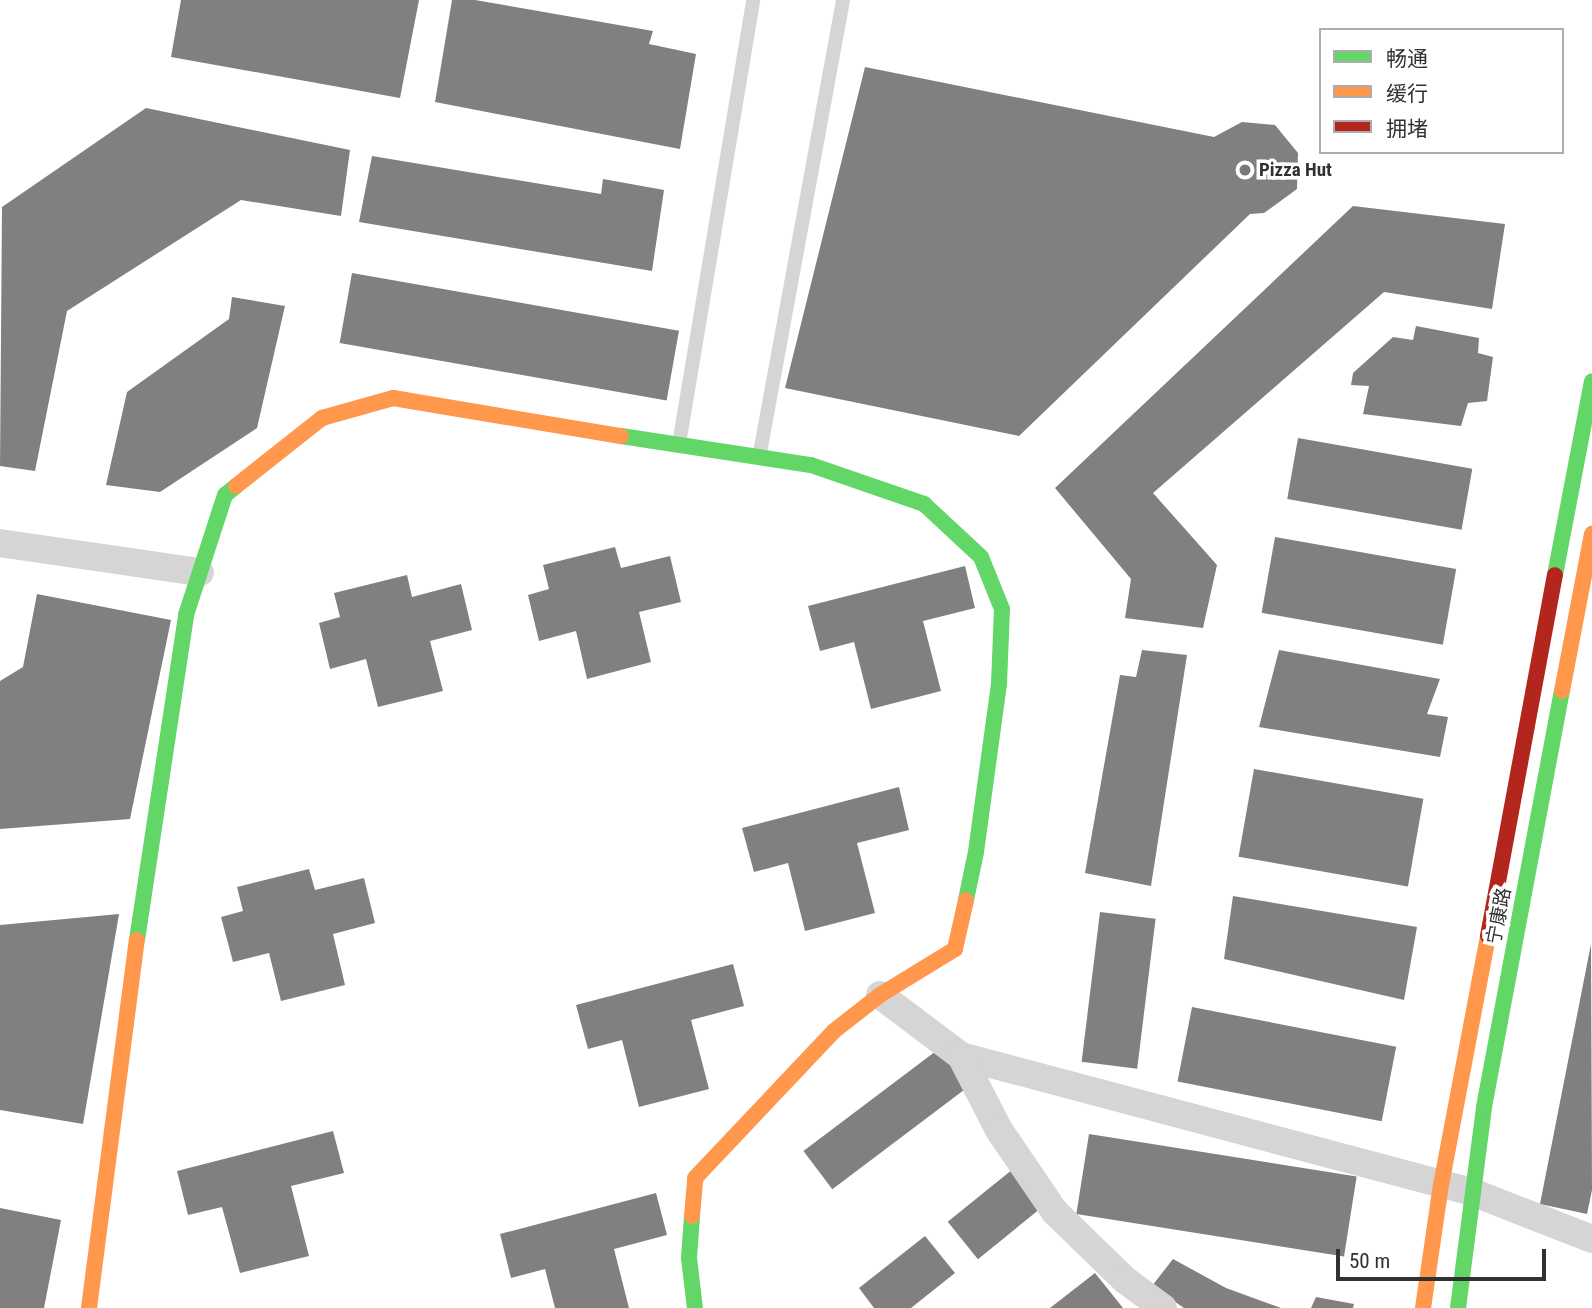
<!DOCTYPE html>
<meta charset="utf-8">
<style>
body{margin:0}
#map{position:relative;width:1592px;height:1308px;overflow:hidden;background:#fff;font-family:"Roboto Condensed","Noto Sans SC",sans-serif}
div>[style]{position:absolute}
.building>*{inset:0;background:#808080;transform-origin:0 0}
.lane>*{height:14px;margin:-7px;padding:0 7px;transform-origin:7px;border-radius:7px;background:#d5d5d5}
.street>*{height:28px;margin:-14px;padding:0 14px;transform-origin:14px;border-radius:14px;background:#d5d5d5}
.fast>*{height:16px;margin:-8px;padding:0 8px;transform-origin:8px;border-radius:8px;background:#63d668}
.slow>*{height:16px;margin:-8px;padding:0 8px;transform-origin:8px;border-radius:8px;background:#ff974d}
.jam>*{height:16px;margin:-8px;padding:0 8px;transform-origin:8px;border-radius:8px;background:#b3261e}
.dots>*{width:19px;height:19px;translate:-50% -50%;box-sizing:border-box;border:4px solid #fff;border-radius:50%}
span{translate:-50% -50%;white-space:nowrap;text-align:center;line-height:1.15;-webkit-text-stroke:7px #fff;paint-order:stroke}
.poi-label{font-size:19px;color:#313131;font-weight:700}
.left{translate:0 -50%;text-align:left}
.street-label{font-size:19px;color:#313131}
.legend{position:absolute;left:1319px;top:28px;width:245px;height:126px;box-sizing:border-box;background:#fff;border:2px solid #adadad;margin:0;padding:9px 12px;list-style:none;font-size:21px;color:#313131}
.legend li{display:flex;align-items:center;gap:14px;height:35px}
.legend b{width:35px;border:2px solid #adadad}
.scale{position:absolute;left:1336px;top:1249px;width:210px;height:32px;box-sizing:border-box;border:4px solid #313131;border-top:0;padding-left:9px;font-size:21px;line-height:24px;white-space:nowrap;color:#313131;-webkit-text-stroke:5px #fff;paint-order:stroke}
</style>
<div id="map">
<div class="building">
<i style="clip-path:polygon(181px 0,419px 0,400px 98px,171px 57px)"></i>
<i style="clip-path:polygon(452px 0,475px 0,653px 31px,649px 44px,696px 54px,680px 149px,435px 102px)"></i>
<i style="clip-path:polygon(865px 67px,1214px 137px,1242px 122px,1275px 125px,1298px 153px,1297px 189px,1264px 213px,1250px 214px,1019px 436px,785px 388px)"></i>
<i style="clip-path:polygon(146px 108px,350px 150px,341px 216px,241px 200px,67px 311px,35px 471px,0 466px,2px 207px)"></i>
<i style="clip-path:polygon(372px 156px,601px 194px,603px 179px,664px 190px,652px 271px,359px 222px)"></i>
<i style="clip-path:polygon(1353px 206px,1505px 224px,1492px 309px,1384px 292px,1153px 493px,1217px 565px,1203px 628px,1125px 618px,1131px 579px,1055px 488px)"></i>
<i style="left:352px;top:273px;width:332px;height:71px;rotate:10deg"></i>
<i style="clip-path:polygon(232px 297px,285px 306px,257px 428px,160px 492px,106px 485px,127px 392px,229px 319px)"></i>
<i style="clip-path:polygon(1416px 326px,1479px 338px,1478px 353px,1493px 357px,1487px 401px,1468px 403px,1461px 426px,1363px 414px,1369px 386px,1351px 385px,1353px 373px,1393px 337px,1413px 340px)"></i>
<i style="left:1298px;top:438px;width:177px;height:62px;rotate:10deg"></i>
<i style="left:1275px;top:537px;width:184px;height:77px;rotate:10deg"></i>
<i style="clip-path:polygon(615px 547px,621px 568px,670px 556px,681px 602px,639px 612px,651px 662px,587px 679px,576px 631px,539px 641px,528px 595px,549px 589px,543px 565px)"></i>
<i style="clip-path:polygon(965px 566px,975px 608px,923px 621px,941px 691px,871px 709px,854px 642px,820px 651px,808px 606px)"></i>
<i style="clip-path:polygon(407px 575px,412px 597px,461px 584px,472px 630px,430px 641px,443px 691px,378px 707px,366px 659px,330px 669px,319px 623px,340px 617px,334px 593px)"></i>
<i style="clip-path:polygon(37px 594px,171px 620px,130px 819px,0 829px,0 681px,23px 667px)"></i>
<i style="clip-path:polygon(1142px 650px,1187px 655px,1151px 886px,1085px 873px,1120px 675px,1136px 677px)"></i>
<i style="clip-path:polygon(1279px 650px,1440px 679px,1427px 714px,1448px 717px,1440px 757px,1259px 727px)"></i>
<i style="left:1254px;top:769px;width:172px;height:89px;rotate:10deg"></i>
<i style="clip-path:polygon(899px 787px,909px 830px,857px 843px,875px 913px,805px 931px,788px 863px,754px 872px,742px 828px)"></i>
<i style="clip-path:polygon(309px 869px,315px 890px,364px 878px,375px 923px,333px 934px,345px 985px,281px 1001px,269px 953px,233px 962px,221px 917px,243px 911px,237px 887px)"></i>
<i style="clip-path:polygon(1233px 896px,1417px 927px,1404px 1000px,1224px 959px)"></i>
<i style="left:1100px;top:912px;width:56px;height:151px;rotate:7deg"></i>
<i style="clip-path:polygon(119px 914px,83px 1124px,0 1110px,0 925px)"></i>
<i style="clip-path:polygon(1591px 944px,1592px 1190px,1587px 1214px,1540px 1204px)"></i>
<i style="clip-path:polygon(733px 964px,744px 1006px,691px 1020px,709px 1089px,639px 1107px,622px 1040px,588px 1049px,576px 1005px)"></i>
<i style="left:1192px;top:1007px;width:208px;height:76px;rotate:11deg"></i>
<i style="left:944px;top:1045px;width:48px;height:176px;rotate:53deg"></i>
<i style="clip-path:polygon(333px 1131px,344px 1173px,291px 1186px,309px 1256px,240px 1273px,222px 1207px,188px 1215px,177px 1171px)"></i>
<i style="left:1089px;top:1134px;width:271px;height:81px;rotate:9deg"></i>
<i style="left:1013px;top:1169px;width:48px;height:84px;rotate:51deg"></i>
<i style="clip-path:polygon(656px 1193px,667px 1235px,614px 1249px,629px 1308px,555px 1308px,545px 1269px,511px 1278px,500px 1234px)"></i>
<i style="clip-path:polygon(0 1208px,61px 1220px,44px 1308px,0 1308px)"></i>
<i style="clip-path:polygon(925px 1236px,955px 1273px,911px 1308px,874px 1308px,859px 1288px)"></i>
<i style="clip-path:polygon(1173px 1259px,1226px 1288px,1281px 1308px,1184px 1308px,1152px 1286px)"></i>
<i style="clip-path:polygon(1095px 1273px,1123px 1308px,1050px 1308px)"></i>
<i style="clip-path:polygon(1316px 1297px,1354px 1304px,1353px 1308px,1311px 1308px)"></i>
</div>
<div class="lane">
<i style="left:679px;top:444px;width:450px;rotate:-80.5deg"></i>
<i style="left:759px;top:458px;width:466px;rotate:-79.6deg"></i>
</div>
<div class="street">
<i style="left:0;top:543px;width:202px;rotate:8.3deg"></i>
<i style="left:880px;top:995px;width:101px;rotate:37deg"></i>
<i style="left:961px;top:1056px;width:529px;rotate:14.9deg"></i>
<i style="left:1472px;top:1192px;width:129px;rotate:21.4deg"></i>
<i style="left:961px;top:1056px;width:83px;rotate:62.8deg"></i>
<i style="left:999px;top:1130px;width:99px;rotate:55.7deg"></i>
<i style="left:1055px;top:1212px;width:98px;rotate:44.2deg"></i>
<i style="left:1125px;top:1280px;width:47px;rotate:36.4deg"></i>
</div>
<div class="fast">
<i style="left:621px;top:436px;width:192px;rotate:8.7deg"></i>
<i style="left:811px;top:465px;width:120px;rotate:19deg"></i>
<i style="left:924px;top:504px;width:78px;rotate:42.9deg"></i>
<i style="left:981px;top:557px;width:56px;rotate:68deg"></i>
<i style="left:1002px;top:609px;width:75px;rotate:92.3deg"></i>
<i style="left:999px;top:684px;width:170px;rotate:97.8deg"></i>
<i style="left:976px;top:852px;width:49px;rotate:101.8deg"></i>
<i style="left:1555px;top:575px;width:197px;rotate:-79.2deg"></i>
<i style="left:137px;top:940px;width:329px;rotate:-81.4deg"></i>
<i style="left:186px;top:615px;width:126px;rotate:-72deg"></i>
<i style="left:225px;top:495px;width:14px;rotate:-39deg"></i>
<i style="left:692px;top:1216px;width:42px;rotate:94.1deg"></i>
<i style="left:689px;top:1258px;width:50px;rotate:83.2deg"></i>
<i style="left:1458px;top:1308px;width:203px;rotate:-82.6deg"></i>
<i style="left:1484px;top:1107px;width:423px;rotate:-79.4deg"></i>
</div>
<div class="slow">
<i style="left:236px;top:486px;width:110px;rotate:-38.3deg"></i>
<i style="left:322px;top:418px;width:74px;rotate:-15.7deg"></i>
<i style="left:393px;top:398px;width:231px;rotate:9.5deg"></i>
<i style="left:1562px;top:691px;width:160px;rotate:-79.2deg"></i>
<i style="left:692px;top:1216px;width:38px;rotate:-85deg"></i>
<i style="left:695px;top:1178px;width:202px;rotate:-46.6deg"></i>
<i style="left:834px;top:1031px;width:58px;rotate:-38deg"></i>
<i style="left:880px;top:995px;width:88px;rotate:-31.5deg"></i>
<i style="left:955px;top:949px;width:50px;rotate:-77.3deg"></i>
<i style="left:89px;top:1308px;width:371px;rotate:-82.6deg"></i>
<i style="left:1423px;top:1308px;width:124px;rotate:-81.7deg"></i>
<i style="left:1441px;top:1185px;width:253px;rotate:-79.3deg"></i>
</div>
<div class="jam">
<i style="left:1488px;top:936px;width:367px;rotate:-79.5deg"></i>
</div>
<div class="dots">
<i style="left:1245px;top:170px;background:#797979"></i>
</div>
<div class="poi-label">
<span class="left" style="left:1259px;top:170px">Pizza Hut</span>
</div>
<div class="street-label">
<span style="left:1499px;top:916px;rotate:-79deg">宁康路</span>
</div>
<ul class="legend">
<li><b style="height:9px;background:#63d668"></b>畅通</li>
<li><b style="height:9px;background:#ff974d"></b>缓行</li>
<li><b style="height:9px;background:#b3261e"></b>拥堵</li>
</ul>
<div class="scale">50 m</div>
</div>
